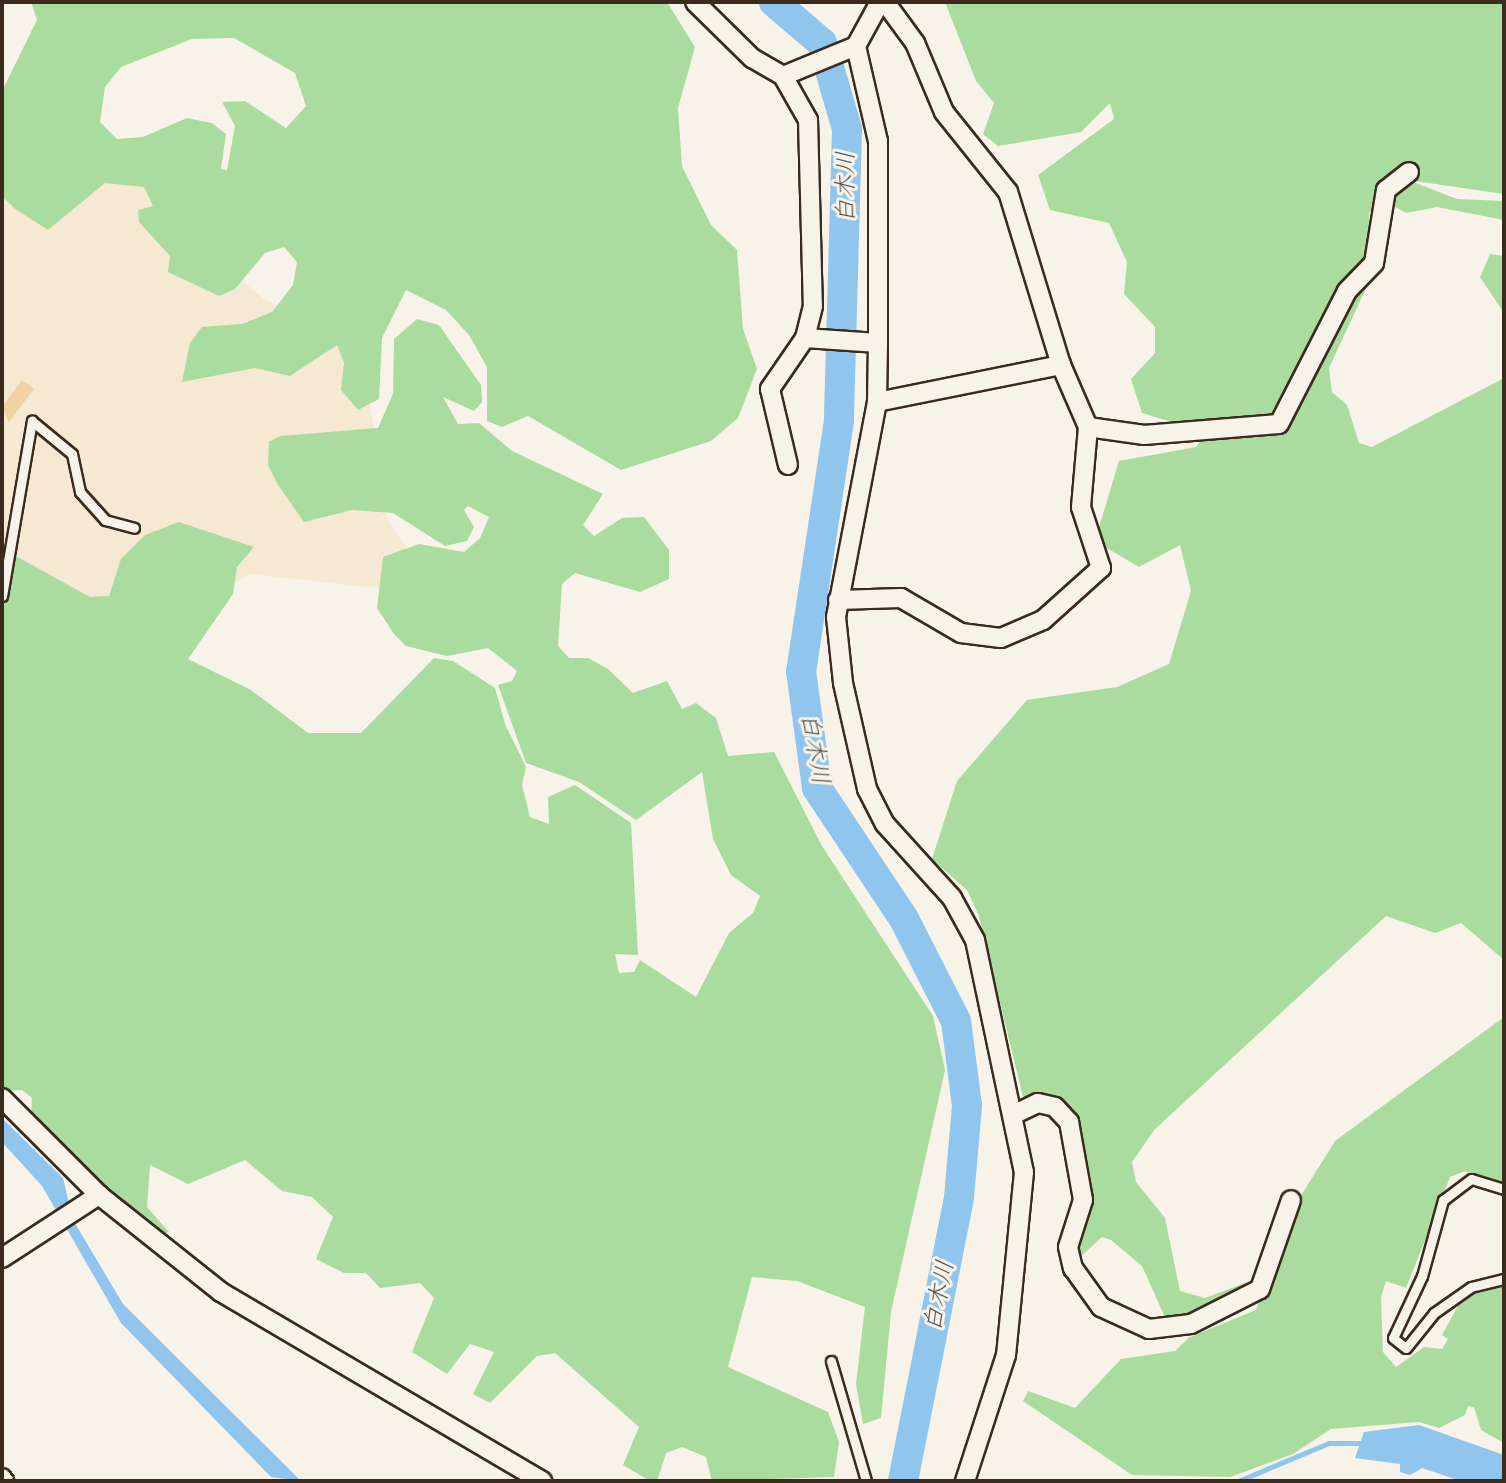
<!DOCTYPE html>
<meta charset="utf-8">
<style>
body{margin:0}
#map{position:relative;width:1506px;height:1483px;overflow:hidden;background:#f7f3e8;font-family:"Architects Daughter","Klee One",sans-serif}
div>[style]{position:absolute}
.built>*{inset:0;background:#f5e9d3}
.green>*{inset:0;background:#a9dc9e}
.water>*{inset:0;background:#90c5ed}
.stream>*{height:5px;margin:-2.5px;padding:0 2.5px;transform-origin:2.5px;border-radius:2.5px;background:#90c5ed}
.river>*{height:30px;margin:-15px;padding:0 15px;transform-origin:15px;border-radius:15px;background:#90c5ed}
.building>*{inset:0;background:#f1d2a3}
.roads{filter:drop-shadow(2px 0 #3b2a1e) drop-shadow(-2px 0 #3b2a1e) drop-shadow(0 2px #3b2a1e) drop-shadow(0 -2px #3b2a1e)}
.lane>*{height:9px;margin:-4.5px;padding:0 4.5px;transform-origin:4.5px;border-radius:4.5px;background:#f7f3e8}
.street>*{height:18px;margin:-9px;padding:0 9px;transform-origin:9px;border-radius:9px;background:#f7f3e8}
span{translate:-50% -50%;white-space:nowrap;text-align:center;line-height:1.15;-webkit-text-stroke:6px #f7f3e8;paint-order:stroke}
.water-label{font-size:24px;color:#505152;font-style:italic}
.frame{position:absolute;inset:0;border:4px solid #3b2a1e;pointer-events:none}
</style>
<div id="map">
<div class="built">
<i style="clip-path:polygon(2px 132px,144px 175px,182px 231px,264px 299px,381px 352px,370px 404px,387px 518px,436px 594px,250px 574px,224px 589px,2px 626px)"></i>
</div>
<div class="green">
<i style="clip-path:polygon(evenodd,31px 2px,667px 2px,695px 47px,678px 108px,682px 166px,711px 225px,737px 250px,743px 329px,757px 369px,738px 418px,711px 441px,621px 470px,528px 416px,502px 427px,487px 421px,487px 367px,469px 335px,446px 310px,406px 290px,382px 338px,379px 399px,358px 410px,341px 390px,344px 363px,337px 345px,290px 376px,255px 368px,182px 382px,190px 343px,202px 327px,242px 324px,272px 312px,293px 285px,297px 262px,284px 247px,265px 253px,235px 289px,219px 296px,168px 272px,170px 256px,139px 222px,138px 210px,153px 206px,144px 187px,105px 183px,48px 230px,14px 208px,2px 196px,2px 91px,37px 20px,31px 2px,234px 38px,295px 73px,306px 106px,286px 128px,245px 101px,222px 102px,235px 126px,227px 170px,221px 169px,226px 134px,212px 123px,187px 118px,143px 137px,117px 139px,100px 122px,105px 87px,121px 67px,192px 39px,234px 38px)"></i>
<i style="clip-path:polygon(945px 2px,1504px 2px,1504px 194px,1408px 180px,1457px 199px,1504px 201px,1504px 220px,1437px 207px,1406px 213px,1378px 197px,1369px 214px,1369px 264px,1277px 420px,1172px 422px,1142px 413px,1131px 379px,1155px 353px,1155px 327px,1124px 294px,1127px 262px,1109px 223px,1050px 210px,1038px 175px,1114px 119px,1110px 103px,1081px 132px,998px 146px,983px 134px,994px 103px,976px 81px)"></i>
<i style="clip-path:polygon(1490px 254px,1504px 256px,1504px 313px,1480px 277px)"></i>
<i style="clip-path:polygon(1374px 271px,1329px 368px,1332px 392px,1347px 405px,1359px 443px,1372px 447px,1504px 378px,1504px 960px,1461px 923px,1435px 933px,1386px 916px,1154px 1130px,1132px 1162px,1136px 1182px,1165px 1218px,1180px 1291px,1205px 1298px,1245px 1283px,1247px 1297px,1172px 1333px,1142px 1266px,1111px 1240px,1102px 1237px,1077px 1260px,1072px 1244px,1085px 1212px,1071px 1117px,1024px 1101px,979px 916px,967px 890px,932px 859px,957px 781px,1027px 700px,1117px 687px,1169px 664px,1191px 591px,1180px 545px,1139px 567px,1095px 541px,1119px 461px,1196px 447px,1206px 434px,1282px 426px,1343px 310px)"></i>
<i style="clip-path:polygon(417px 319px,439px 325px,481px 385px,482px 402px,474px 411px,443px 397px,458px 424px,479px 423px,512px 451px,603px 494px,583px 525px,594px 536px,622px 518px,644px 517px,669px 550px,669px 579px,640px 592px,575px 573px,562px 584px,558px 646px,569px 658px,588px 658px,608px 669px,633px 693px,667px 681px,682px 709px,696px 703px,716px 718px,728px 756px,774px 752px,822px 846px,933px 1016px,945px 1070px,891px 1312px,881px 1418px,863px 1424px,856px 1384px,865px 1307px,797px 1281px,752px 1277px,728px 1367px,828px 1412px,839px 1442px,834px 1477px,712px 1481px,706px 1457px,682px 1447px,666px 1453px,657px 1481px,650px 1481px,623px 1465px,639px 1427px,555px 1353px,537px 1356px,490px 1403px,473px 1394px,494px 1352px,470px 1344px,447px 1374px,412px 1352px,434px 1298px,420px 1283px,380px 1288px,366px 1273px,344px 1273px,316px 1259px,333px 1217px,312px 1197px,282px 1191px,245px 1160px,188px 1184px,150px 1165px,147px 1207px,169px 1232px,156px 1235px,105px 1194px,31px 1116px,32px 1098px,22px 1090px,2px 1091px,2px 564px,14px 555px,90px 597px,109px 596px,121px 559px,145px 535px,179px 522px,254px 547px,237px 567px,233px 594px,188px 659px,251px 690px,308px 733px,361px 733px,434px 658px,453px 661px,495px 688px,505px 724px,526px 767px,522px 785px,530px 817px,549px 824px,548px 797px,575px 785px,631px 823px,638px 955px,615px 954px,619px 973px,634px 972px,640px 960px,696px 997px,729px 933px,753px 913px,760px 896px,731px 875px,713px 839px,702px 772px,636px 820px,579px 782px,526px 763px,498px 685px,512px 681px,517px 671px,488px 648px,447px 656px,406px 646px,394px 634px,377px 608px,383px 557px,419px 544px,464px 552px,480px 538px,489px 517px,468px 506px,464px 510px,474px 527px,467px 541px,445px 546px,393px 513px,352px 510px,304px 522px,278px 485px,268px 465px,269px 442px,280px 436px,378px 428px,393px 394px,394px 339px)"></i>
<i style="clip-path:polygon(1504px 1017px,1504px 1184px,1465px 1171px,1450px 1177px,1406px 1288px,1386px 1281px,1381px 1297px,1383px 1352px,1396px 1367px,1424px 1347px,1442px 1349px,1448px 1339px,1442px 1335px,1459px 1304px,1476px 1291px,1504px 1283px,1504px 1443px,1481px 1430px,1474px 1407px,1468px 1406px,1465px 1415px,1439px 1428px,1419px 1422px,1331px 1429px,1293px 1454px,1230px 1477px,1132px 1475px,1023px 1401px,1028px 1391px,1075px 1408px,1121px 1359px,1175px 1351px,1188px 1338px,1256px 1310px,1297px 1202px,1335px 1141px)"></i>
</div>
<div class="water">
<i style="clip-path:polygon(2px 1118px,63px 1178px,73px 1220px,123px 1304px,301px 1481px,271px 1477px,121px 1323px,42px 1186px,2px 1142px)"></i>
<i style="clip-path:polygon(1419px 1425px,1504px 1455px,1504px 1481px,1461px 1481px,1422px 1468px,1410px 1475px,1400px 1472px,1400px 1464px,1355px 1458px,1364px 1432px)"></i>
</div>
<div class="stream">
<i style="left:1238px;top:1481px;width:99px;rotate:-22.7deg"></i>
<i style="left:1329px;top:1443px;width:37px"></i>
</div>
<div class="river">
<i style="left:774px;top:2px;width:63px;rotate:40.5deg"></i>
<i style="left:822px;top:43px;width:90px;rotate:73.8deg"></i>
<i style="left:847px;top:129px;width:292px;rotate:91.6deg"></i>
<i style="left:839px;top:421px;width:253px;rotate:98.6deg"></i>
<i style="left:801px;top:671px;width:118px;rotate:82.2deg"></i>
<i style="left:817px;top:788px;width:157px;rotate:56.4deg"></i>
<i style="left:904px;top:919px;width:114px;rotate:63deg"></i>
<i style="left:956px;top:1021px;width:86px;rotate:82.6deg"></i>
<i style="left:967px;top:1106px;width:92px;rotate:95deg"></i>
<i style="left:959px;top:1198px;width:288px;rotate:101.2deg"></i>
</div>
<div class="building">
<i style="clip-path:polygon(22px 380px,34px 389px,9px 422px,2px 407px)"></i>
</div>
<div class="roads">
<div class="lane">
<i style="left:2px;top:596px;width:178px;rotate:-80.3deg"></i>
<i style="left:32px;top:421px;width:52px;rotate:39.5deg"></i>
<i style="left:72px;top:454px;width:39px;rotate:78deg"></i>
<i style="left:80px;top:492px;width:38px;rotate:48deg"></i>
<i style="left:105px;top:520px;width:30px;rotate:15deg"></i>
<i style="left:1504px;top:1189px;width:34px;rotate:-163deg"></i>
<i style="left:1471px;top:1179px;width:35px;rotate:143deg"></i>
<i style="left:1443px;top:1200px;width:79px;rotate:105.4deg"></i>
<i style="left:1422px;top:1276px;width:68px;rotate:115.1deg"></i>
<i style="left:1393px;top:1338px;width:16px;rotate:38deg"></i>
<i style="left:1406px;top:1348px;width:45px;rotate:-51.3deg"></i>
<i style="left:1434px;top:1313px;width:45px;rotate:-35.1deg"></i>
<i style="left:1471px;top:1287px;width:34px;rotate:-14deg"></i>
<i style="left:831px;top:1361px;width:125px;rotate:73.7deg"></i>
</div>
<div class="street">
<i style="left:695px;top:2px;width:80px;rotate:44.5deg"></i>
<i style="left:752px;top:58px;width:36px;rotate:30deg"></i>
<i style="left:783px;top:76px;width:51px;rotate:60.4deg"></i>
<i style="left:808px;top:120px;width:186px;rotate:88.5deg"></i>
<i style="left:813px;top:306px;width:33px;rotate:104deg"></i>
<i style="left:805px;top:338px;width:62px;rotate:124.5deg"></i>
<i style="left:770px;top:389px;width:78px;rotate:76.7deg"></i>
<i style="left:856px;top:46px;width:98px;rotate:77deg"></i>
<i style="left:878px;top:141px;width:202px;rotate:90deg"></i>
<i style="left:878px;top:343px;width:59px;rotate:91deg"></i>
<i style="left:877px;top:402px;width:219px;rotate:100.8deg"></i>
<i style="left:836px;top:617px;width:66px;rotate:83.9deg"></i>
<i style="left:843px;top:683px;width:109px;rotate:77.2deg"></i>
<i style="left:867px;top:789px;width:39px;rotate:63deg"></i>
<i style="left:885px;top:824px;width:100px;rotate:47.8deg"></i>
<i style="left:952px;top:898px;width:48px;rotate:61.3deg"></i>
<i style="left:975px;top:940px;width:237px;rotate:78.1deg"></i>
<i style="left:1024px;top:1172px;width:184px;rotate:95.6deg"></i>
<i style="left:1006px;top:1355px;width:133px;rotate:108deg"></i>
<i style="left:783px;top:76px;width:79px;rotate:-22.3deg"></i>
<i style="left:856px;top:46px;width:50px;rotate:-61.4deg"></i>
<i style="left:805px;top:338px;width:73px;rotate:3.9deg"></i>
<i style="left:877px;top:402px;width:188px;rotate:-11.4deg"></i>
<i style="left:1088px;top:427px;width:57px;rotate:8.1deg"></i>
<i style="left:1144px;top:435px;width:135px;rotate:-4.7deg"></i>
<i style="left:1279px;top:424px;width:149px;rotate:-62.9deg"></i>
<i style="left:1347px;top:291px;width:39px;rotate:-46deg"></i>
<i style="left:1374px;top:263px;width:74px;rotate:-80.7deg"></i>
<i style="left:1386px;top:190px;width:29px;rotate:-38deg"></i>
<i style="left:838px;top:600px;width:63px;rotate:-1.8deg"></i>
<i style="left:901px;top:598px;width:69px;rotate:30.3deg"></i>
<i style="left:961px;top:633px;width:40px;rotate:7.1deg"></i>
<i style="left:1001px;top:638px;width:46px;rotate:-23.2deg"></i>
<i style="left:1043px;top:620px;width:78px;rotate:-41.9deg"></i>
<i style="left:1101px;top:568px;width:64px;rotate:-108.2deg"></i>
<i style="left:1081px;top:507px;width:80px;rotate:-85deg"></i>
<i style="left:1088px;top:427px;width:68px;rotate:-113.5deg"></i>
<i style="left:1061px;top:365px;width:181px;rotate:-107deg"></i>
<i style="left:1008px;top:192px;width:102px;rotate:-128.7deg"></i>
<i style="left:944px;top:112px;width:75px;rotate:-112.8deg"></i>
<i style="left:915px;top:43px;width:51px;rotate:-126.2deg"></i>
<i style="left:2px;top:1098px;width:137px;rotate:45deg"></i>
<i style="left:99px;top:1195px;width:156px;rotate:38.5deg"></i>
<i style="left:221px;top:1292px;width:373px;rotate:30.5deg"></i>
<i style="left:1015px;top:1114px;width:25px;rotate:-26deg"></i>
<i style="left:1038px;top:1103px;width:17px;rotate:13deg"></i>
<i style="left:1055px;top:1107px;width:21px;rotate:47deg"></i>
<i style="left:1069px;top:1122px;width:79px;rotate:79.8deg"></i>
<i style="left:1083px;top:1200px;width:49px;rotate:107.7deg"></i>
<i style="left:1068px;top:1247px;width:22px;rotate:77deg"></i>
<i style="left:1073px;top:1268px;width:48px;rotate:54.3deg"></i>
<i style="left:1101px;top:1307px;width:53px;rotate:24.6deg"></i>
<i style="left:1149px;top:1329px;width:42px;rotate:-6.8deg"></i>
<i style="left:1191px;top:1324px;width:77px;rotate:-26.9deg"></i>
<i style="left:1260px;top:1289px;width:94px;rotate:-70.8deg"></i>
<i style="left:2px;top:1258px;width:116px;rotate:-33deg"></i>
<i style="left:2px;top:1478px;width:4px;rotate:56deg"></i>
</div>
</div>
<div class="water-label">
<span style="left:847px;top:187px;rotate:-90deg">白木川</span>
<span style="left:814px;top:749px;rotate:80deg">白木川</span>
<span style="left:940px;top:1296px;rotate:-79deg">白木川</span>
</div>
<div class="frame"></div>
</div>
